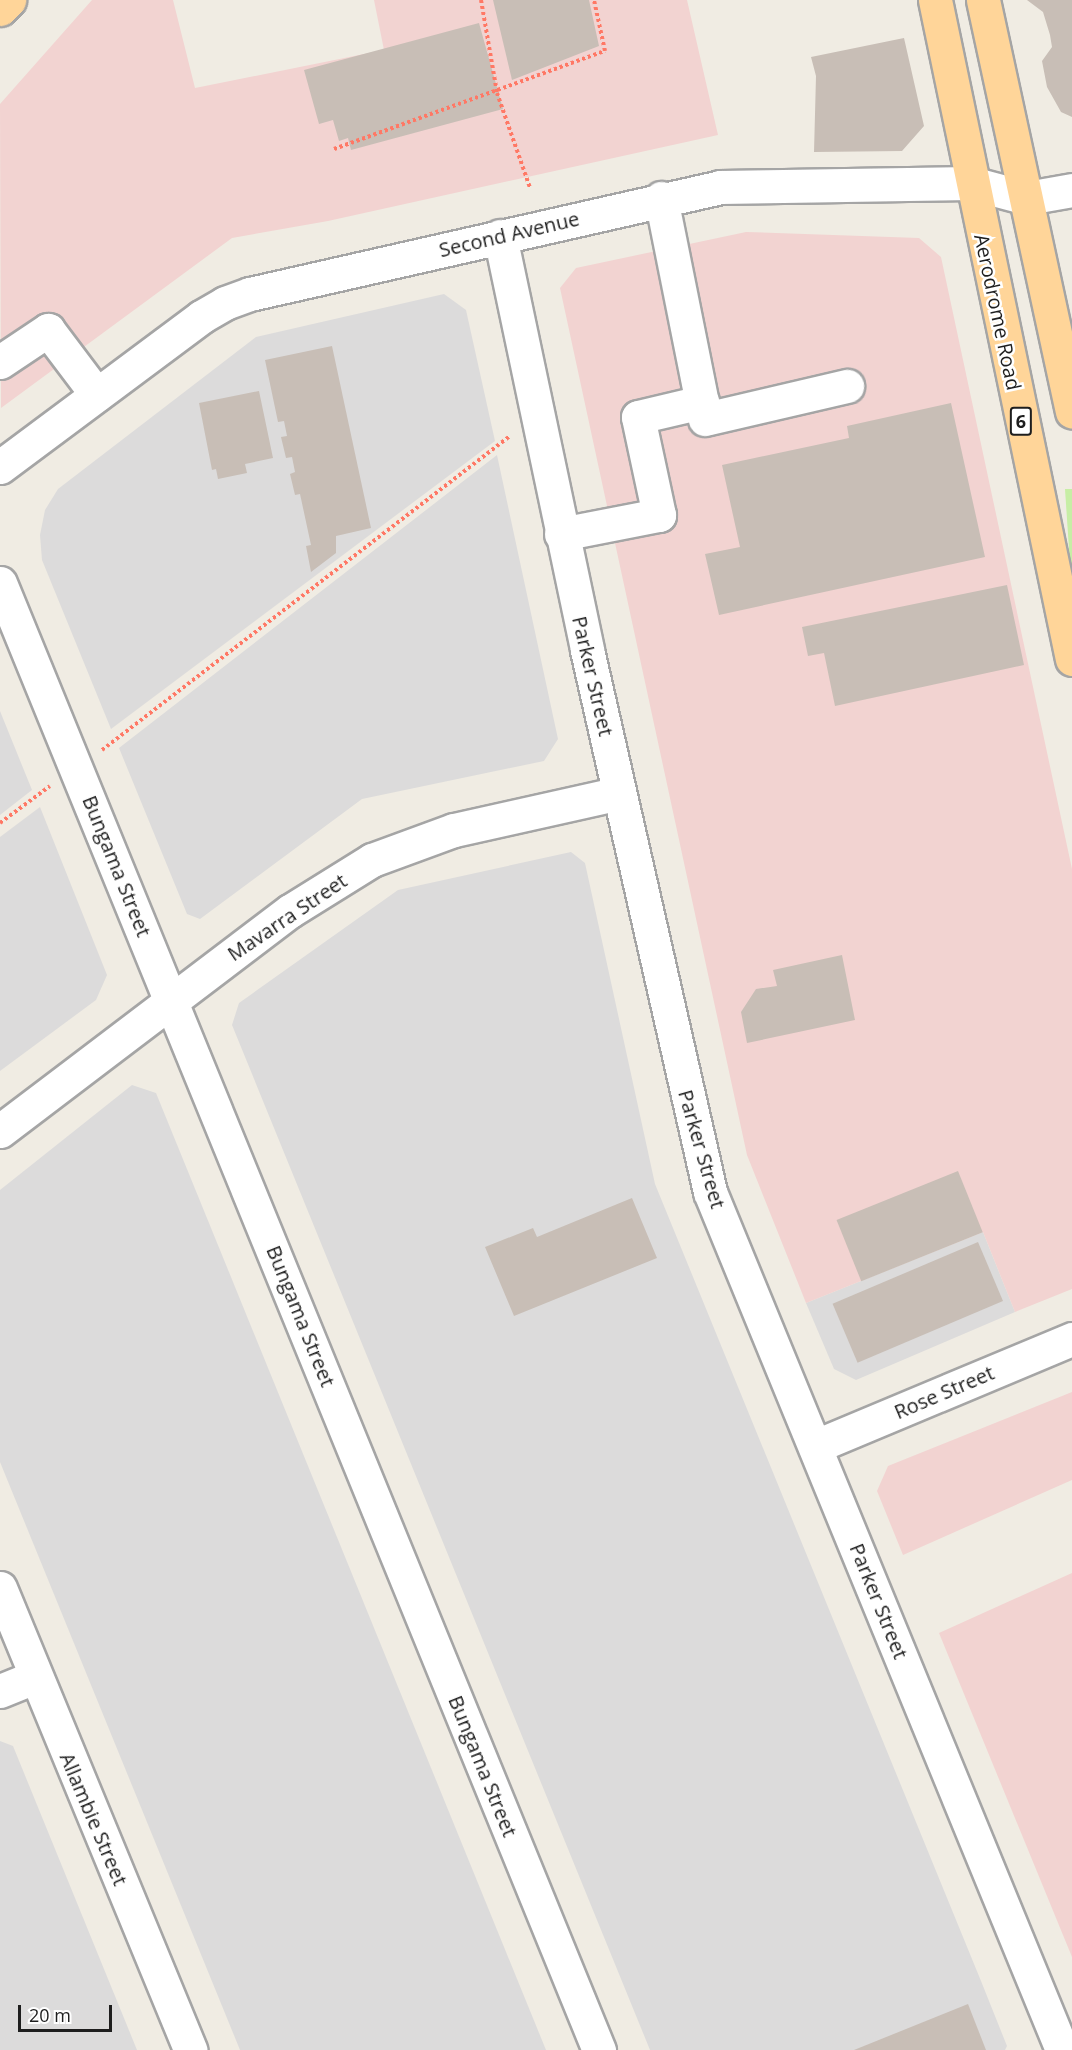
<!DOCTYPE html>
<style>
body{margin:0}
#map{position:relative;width:1072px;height:2050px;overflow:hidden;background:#f0ece3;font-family:"Open Sans",sans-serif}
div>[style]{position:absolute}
.residential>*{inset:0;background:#dcdbdb}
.commercial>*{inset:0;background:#f2d3d1}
.grass>*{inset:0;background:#c7eea5}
.building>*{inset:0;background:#c8beb6;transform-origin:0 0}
.path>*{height:4px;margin-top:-2px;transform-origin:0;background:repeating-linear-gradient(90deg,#ff7865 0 3px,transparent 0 6px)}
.roads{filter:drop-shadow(2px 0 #a5a5a5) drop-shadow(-2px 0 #a5a5a5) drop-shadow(0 2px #a5a5a5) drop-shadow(0 -2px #a5a5a5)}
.minor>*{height:33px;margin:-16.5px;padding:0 16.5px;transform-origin:16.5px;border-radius:16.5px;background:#fff}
.major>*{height:33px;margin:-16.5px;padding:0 16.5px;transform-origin:16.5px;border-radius:16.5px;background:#ffd599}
span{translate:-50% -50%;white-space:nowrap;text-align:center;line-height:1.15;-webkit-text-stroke:5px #fff;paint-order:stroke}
.shield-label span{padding:2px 4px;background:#fff;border:2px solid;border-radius:4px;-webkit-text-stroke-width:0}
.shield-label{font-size:18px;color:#1e1e1e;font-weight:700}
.street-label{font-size:20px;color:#1e1e1e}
.scale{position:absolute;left:18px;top:2005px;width:94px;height:27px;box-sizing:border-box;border:3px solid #1e1e1e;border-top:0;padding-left:8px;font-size:18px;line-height:21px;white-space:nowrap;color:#1e1e1e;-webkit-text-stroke:4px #fff;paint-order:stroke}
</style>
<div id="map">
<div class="residential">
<i style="clip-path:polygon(444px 294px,466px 310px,495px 441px,111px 729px,42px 560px,40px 535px,45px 510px,58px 489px,256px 337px)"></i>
<i style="clip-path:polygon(497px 455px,558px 739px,544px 761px,362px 799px,200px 919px,187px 914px,119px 748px)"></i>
<i style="clip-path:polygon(0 711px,32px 790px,0 815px)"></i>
<i style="clip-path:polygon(40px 807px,107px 975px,96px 1000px,0 1071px,0 837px)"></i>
<i style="clip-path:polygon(571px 852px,585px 863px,655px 1184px,981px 1981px,1007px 2046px,1005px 2050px,650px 2050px,232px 1025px,239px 1003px,398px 890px)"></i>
<i style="clip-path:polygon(132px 1085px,156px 1093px,546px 2050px,240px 2050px,0 1462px,0 1190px)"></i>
<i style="clip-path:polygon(983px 1232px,1015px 1312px,856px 1380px,834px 1369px,806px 1303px)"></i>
<i style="clip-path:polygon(0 1741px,13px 1746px,137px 2050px,0 2050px)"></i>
</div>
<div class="commercial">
<i style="clip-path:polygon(92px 0,173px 0,195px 88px,384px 50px,374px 0,687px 0,718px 135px,328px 221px,232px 238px,1px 408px,0 104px)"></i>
<i style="clip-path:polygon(746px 232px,919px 238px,941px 257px,1072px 869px,1072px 1289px,1015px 1312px,983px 1232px,806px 1303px,747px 1155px,560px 288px,576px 268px)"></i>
<i style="clip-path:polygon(1072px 1392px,1072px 1480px,903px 1555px,877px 1491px,888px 1466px)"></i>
<i style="clip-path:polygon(1072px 1573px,1072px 1957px,939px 1633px)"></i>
</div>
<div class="grass">
<i style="clip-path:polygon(1065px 489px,1072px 489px,1072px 574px,1070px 564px)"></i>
</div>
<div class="building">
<i style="clip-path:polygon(493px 0,589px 0,599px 46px,512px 80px)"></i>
<i style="clip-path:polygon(1027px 0,1072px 0,1072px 117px,1061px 112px,1047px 87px,1042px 61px,1052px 47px,1050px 35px,1043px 12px)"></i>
<i style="clip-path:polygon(479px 23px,503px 109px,351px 150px,348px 138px,339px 141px,333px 120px,319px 124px,304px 70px)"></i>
<i style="clip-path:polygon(904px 38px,924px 126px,902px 151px,814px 152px,816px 76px,811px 57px)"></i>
<i style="clip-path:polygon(332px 346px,371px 528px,336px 536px,336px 553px,311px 572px,306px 546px,311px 545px,300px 494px,295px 495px,290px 474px,295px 472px,292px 457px,286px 458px,281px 437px,287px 436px,284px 421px,278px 422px,265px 360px)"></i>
<i style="clip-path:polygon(259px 391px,273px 458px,245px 464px,247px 473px,218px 479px,216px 469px,212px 470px,199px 403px)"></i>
<i style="clip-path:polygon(951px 403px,985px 557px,719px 615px,705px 554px,740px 547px,722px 465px,849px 438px,847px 426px)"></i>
<i style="clip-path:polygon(1007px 585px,1024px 665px,835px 706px,824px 653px,808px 656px,802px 627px)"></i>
<i style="clip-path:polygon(842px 955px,855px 1020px,747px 1043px,741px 1012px,756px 989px,777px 986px,773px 970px)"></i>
<i style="left:958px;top:1171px;width:66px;height:131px;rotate:68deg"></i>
<i style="clip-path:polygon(632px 1198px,657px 1258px,514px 1316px,485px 1247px,533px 1228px,537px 1237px)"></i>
<i style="left:978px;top:1242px;width:64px;height:158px;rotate:67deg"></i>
<i style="clip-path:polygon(968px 2004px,986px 2050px,854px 2050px)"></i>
</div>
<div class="path">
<i style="left:481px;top:0;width:94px;rotate:80.2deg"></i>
<i style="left:497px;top:93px;width:101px;rotate:70.8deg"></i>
<i style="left:334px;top:149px;width:288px;rotate:-19.9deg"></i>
<i style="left:605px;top:51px;width:52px;rotate:-102.2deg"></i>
<i style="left:102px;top:750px;width:515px;rotate:-37.58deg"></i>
<i style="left:0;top:823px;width:62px;rotate:-36.5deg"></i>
</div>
<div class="roads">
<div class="minor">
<i style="left:661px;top:198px;width:225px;rotate:78.7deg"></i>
<i style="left:705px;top:419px;width:146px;rotate:-13.1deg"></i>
<i style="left:500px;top:236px;width:423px;rotate:78.1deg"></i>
<i style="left:587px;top:650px;width:556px;rotate:77.21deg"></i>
<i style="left:710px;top:1192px;width:927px;rotate:67.69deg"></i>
<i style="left:0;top:362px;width:58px;rotate:-33.7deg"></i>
<i style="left:48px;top:330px;width:81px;rotate:53deg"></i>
<i style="left:0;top:467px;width:251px;rotate:-36.7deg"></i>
<i style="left:201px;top:317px;width:28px;rotate:-30deg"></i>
<i style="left:225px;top:303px;width:27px;rotate:-20deg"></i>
<i style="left:250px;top:294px;width:482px;rotate:-12.8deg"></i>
<i style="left:720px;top:187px;width:251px;rotate:-0.9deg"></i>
<i style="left:971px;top:183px;width:58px;rotate:15deg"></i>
<i style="left:1027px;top:198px;width:46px;rotate:-10.1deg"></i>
<i style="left:561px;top:534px;width:100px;rotate:-11deg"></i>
<i style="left:659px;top:515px;width:100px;rotate:-102.1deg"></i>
<i style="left:638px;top:417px;width:66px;rotate:-13.2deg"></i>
<i style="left:0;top:583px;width:1585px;rotate:67.79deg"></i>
<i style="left:0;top:1131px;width:364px;rotate:-37.2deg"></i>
<i style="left:290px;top:911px;width:97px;rotate:-31.9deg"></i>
<i style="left:372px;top:860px;width:87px;rotate:-20.1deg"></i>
<i style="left:454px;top:830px;width:169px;rotate:-12.6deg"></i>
<i style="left:816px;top:1446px;width:277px;rotate:-22.7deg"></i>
<i style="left:0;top:1588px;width:500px;rotate:67.6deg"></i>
<i style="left:0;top:1691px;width:38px;rotate:-22deg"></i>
</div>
<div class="major">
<i style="left:935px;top:0;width:673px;rotate:78.26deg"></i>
<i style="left:983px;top:0;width:421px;rotate:77.8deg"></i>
<i style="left:0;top:9px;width:13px;rotate:-45deg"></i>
</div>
</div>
<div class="shield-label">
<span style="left:1021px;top:421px">6</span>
</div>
<div class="street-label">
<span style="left:509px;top:234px;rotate:-13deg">Second Avenue</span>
<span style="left:998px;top:312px;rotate:78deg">Aerodrome Road</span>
<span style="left:593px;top:676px;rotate:77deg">Parker Street</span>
<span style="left:117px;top:866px;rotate:68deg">Bungama Street</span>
<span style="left:287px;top:917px;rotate:-34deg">Mavarra Street</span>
<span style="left:702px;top:1149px;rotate:74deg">Parker Street</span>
<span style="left:301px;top:1316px;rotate:68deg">Bungama Street</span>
<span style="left:944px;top:1392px;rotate:-23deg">Rose Street</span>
<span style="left:879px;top:1601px;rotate:68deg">Parker Street</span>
<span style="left:483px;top:1766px;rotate:68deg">Bungama Street</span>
<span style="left:94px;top:1819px;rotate:67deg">Allambie Street</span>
</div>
<div class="scale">20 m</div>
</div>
